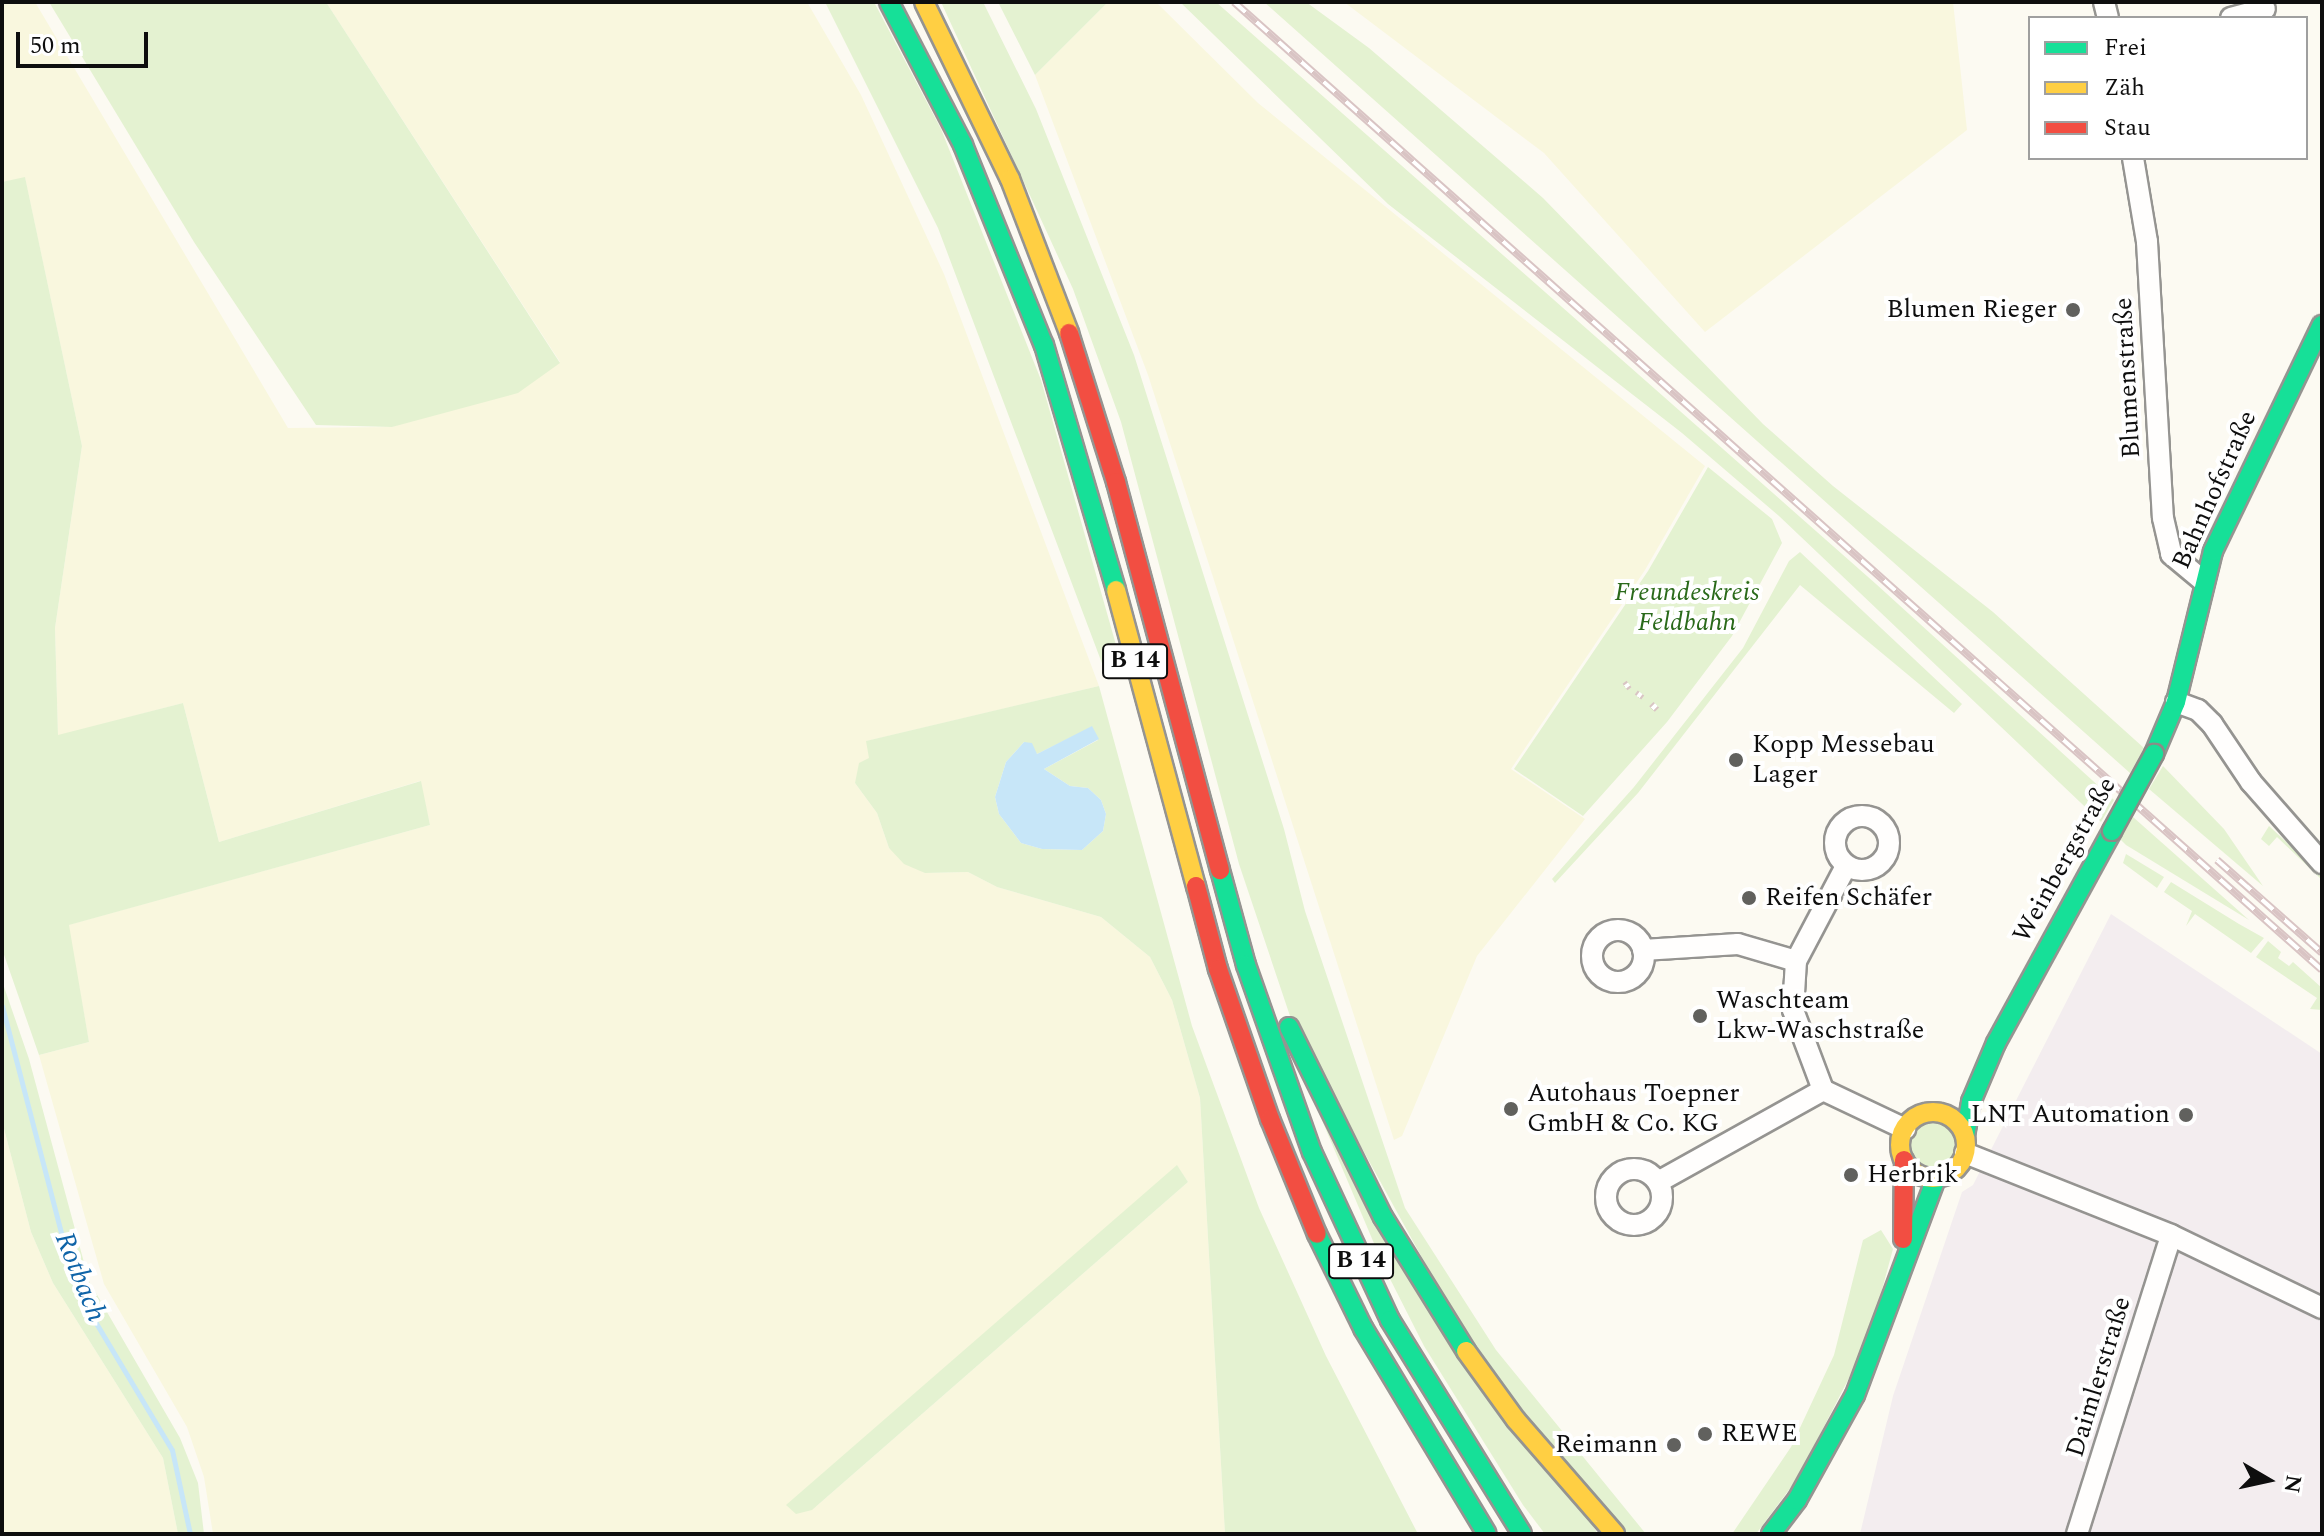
<!DOCTYPE html>
<meta charset="utf-8">
<style>
body{margin:0}
#map{position:relative;width:2324px;height:1536px;overflow:hidden;background:#fcfaf2;font-family:Spectral,serif}
div>[style]{position:absolute}
.industrial>*{inset:0;background:#f3edef}
.farmland>*{inset:0;background:#f9f7de}
.green>*{inset:0;background:#e4f2d1}
.round{border-radius:50%}
.water>*{inset:0;background:#c7e6f8}
.stream>*{height:5px;margin:-2.5px;padding:0 2.5px;transform-origin:2.5px;border-radius:2.5px;background:#c7e6f8}
.roads{filter:drop-shadow(2px 0 #959491) drop-shadow(-2px 0 #959491) drop-shadow(0 2px #959491) drop-shadow(0 -2px #959491)}
.street>*{height:20px;margin:-10px;padding:0 10px;transform-origin:10px;border-radius:10px;background:#fffefd}
.street>.ring{margin:-10px;padding:0;box-sizing:content-box;background:none;border:20px solid #fffefd;border-radius:50%}
.fast>*{height:18px;margin:-9px;padding:0 9px;transform-origin:9px;border-radius:9px;background:#16e098}
.slow>*{height:18px;margin:-9px;padding:0 9px;transform-origin:9px;border-radius:9px;background:#ffcf43}
.slow>.ring{margin:-9px;padding:0;box-sizing:content-box;background:none;border:18px solid #ffcf43;border-radius:50%}
.jam>*{height:18px;margin:-9px;padding:0 9px;transform-origin:9px;border-radius:9px;background:#f24e42}
.rail>*{height:8px;margin-top:-4px;transform-origin:0;background:repeating-linear-gradient(90deg,#fff 0 15px,#d9c4c4 0 30px);box-sizing:border-box;border-block:2px solid #d9c4c4}
.bridges{filter:drop-shadow(2px 0 #8c8b87) drop-shadow(-2px 0 #8c8b87) drop-shadow(0 2px #8c8b87) drop-shadow(0 -2px #8c8b87)}
.fast-bridge>*{height:18px;margin:-9px;padding:0 9px;transform-origin:9px;border-radius:9px;background:#16e098}
.dots>*{width:22px;height:22px;translate:-50% -50%;box-sizing:border-box;border:4px solid #fff;border-radius:50%}
span{translate:-50% -50%;white-space:nowrap;text-align:center;line-height:1.15;-webkit-text-stroke:8px #fff;paint-order:stroke}
.shield-label span{padding:2px 6px;background:#fff;border:2px solid;border-radius:6px;-webkit-text-stroke-width:0}
.shield-label{font-size:24px;color:#0e0e0e;font-weight:700}
.poi-label{font-size:26px;color:#0e0e0e}
.right{translate:-100% -50%;text-align:right}
.left{translate:0 -50%;text-align:left}
.street-label{font-size:26px;color:#0e0e0e}
.park-label{font-size:26px;color:#2a6a1a;font-style:italic}
.water-label{font-size:28px;color:#0f64a8;font-style:italic}
.frame{position:absolute;inset:0;border:4px solid #0e0e0e;pointer-events:none}
.legend{position:absolute;left:2028px;top:16px;width:280px;height:144px;box-sizing:border-box;background:#fff;border:2px solid #9f9f9f;margin:0;padding:10px 14px;list-style:none;font-size:24px;color:#0e0e0e}
.legend li{display:flex;align-items:center;gap:16px;height:40px}
.legend b{width:40px;border:2px solid #9f9f9f}
.north{position:absolute;left:2228px;top:1440px;width:80px;height:80px;-webkit-text-stroke:6px #fff;paint-order:stroke;rotate:99deg;font-size:22px;font-weight:700;line-height:32px;text-align:center;color:#0e0e0e}
.north::after{content:'';display:block;margin:auto;width:28px;height:36px;background:#0e0e0e;clip-path:polygon(50% 0,100% 100%,50% 72%,0 100%)}
.scale{position:absolute;left:16px;top:32px;width:132px;height:36px;box-sizing:border-box;border:4px solid #0e0e0e;border-top:0;padding-left:10px;font-size:24px;line-height:28px;white-space:nowrap;color:#0e0e0e;-webkit-text-stroke:6px #fff;paint-order:stroke}
</style>
<div id="map">
<div class="industrial">
<i style="clip-path:polygon(2111px 914px,2322px 1054px,2322px 1534px,1860px 1534px,1893px 1396px,1962px 1192px,1973px 1185px)"></i>
</div>
<div class="farmland">
<i style="clip-path:polygon(evenodd,2px 2px,35px 2px,288px 428px,392px 427px,560px 362px,326px 2px,807px 2px,861px 95px,944px 274px,1099px 686px,867px 741px,870px 758px,855px 783px,877px 813px,889px 848px,925px 873px,968px 872px,997px 887px,1101px 917px,1150px 957px,1172px 1000px,1200px 1098px,1225px 1534px,213px 1534px,204px 1477px,187px 1427px,104px 1284px,39px 1055px,89px 1042px,68px 925px,430px 825px,420px 781px,219px 842px,183px 703px,58px 736px,55px 628px,82px 446px,25px 178px,2px 182px,2px 2px,1177px 1166px,1188px 1182px,812px 1510px,1177px 1166px)"></i>
<i style="clip-path:polygon(1108px 2px,1156px 2px,1258px 103px,1705px 466px,1645px 570px,1511px 769px,1585px 819px,1477px 956px,1402px 1136px,1394px 1140px,1148px 375px,1035px 75px)"></i>
<i style="clip-path:polygon(1344px 2px,1953px 2px,1967px 130px,1705px 332px,1544px 153px)"></i>
<i style="clip-path:polygon(2px 1121px,31px 1232px,53px 1283px,163px 1458px,178px 1534px,2px 1534px)"></i>
</div>
<div class="green">
<i style="clip-path:polygon(49px 2px,326px 2px,560px 363px,518px 393px,392px 427px,316px 425px,194px 242px)"></i>
<i style="clip-path:polygon(825px 2px,874px 2px,941px 129px,1041px 380px,1118px 652px,1106px 674px,938px 228px)"></i>
<i style="clip-path:polygon(941px 2px,983px 2px,1036px 109px,1134px 355px,1284px 829px,1305px 911px,1405px 1208px,1496px 1350px,1646px 1534px,1621px 1534px,1481px 1365px,1291px 1019px,1239px 864px,1121px 422px,1073px 289px)"></i>
<i style="clip-path:polygon(998px 2px,1108px 2px,1035px 75px)"></i>
<i style="clip-path:polygon(1180px 2px,1216px 2px,1876px 584px,2114px 800px,2101px 822px,1779px 516px,1682px 433px,1388px 204px)"></i>
<i style="clip-path:polygon(1264px 2px,1306px 2px,1369px 48px,1543px 198px,1763px 424px,1833px 486px,1993px 612px,2144px 748px,2130px 773px)"></i>
<i style="clip-path:polygon(25px 177px,82px 446px,55px 628px,58px 735px,183px 703px,219px 842px,421px 781px,430px 825px,69px 925px,89px 1042px,39px 1055px,2px 949px,2px 182px)"></i>
<i style="clip-path:polygon(1708px 467px,1772px 519px,1782px 543px,1732px 636px,1667px 722px,1583px 816px,1514px 769px,1648px 571px)"></i>
<i style="clip-path:polygon(1800px 552px,1962px 704px,1954px 713px,1800px 585px,1638px 793px,1555px 883px,1552px 879px,1634px 787px,1743px 648px,1789px 561px)"></i>
<i style="clip-path:polygon(evenodd,1099px 686px,1192px 1026px,1259px 1208px,1326px 1356px,1418px 1534px,1225px 1534px,1200px 1098px,1172px 1000px,1150px 957px,1101px 917px,997px 887px,968px 872px,925px 873px,904px 864px,889px 848px,877px 813px,855px 783px,859px 763px,869px 758px,866px 741px,1099px 686px,1092px 727px,1098px 740px,1044px 769px,1070px 786px,1088px 788px,1101px 800px,1106px 814px,1103px 831px,1082px 850px,1042px 849px,1021px 843px,999px 814px,995px 797px,1006px 762px,1024px 742px,1037px 754px,1092px 727px)"></i>
<i style="clip-path:polygon(2163px 766px,2224px 829px,2263px 886px,2149px 789px)"></i>
<i style="clip-path:polygon(2133px 817px,2249px 920px,2126px 845px,2120px 839px)"></i>
<i style="clip-path:polygon(2269px 826px,2322px 875px,2322px 880px,2277px 837px,2269px 846px,2261px 839px)"></i>
<i style="clip-path:polygon(2126px 854px,2164px 877px,2157px 888px,2123px 863px)"></i>
<i style="clip-path:polygon(2171px 882px,2239px 924px,2264px 938px,2251px 953px,2195px 914px,2186px 926px,2192px 911px,2164px 892px)"></i>
<i style="clip-path:polygon(2268px 941px,2281px 952px,2278px 958px,2289px 966px,2293px 962px,2322px 988px,2322px 1010px,2310px 1009px,2317px 998px,2256px 957px)"></i>
<i style="clip-path:polygon(2px 981px,29px 1059px,89px 1281px,180px 1438px,198px 1483px,204px 1534px,178px 1534px,163px 1458px,53px 1283px,31px 1232px,2px 1121px)"></i>
<i style="clip-path:polygon(1299px 1066px,1598px 1534px,1545px 1534px,1523px 1505px,1424px 1346px,1384px 1267px)"></i>
<i class="round" style="left:1910px;top:1122px;width:46px;height:46px"></i>
<i style="clip-path:polygon(1177px 1165px,1188px 1182px,812px 1510px,796px 1514px,786px 1505px)"></i>
<i style="clip-path:polygon(1881px 1230px,1893px 1249px,1868px 1341px,1797px 1479px,1756px 1534px,1732px 1534px,1791px 1447px,1834px 1355px,1863px 1240px)"></i>
</div>
<div class="water">
<i style="clip-path:polygon(1092px 726px,1099px 739px,1044px 769px,1070px 786px,1088px 788px,1101px 800px,1106px 814px,1103px 831px,1082px 850px,1042px 849px,1021px 843px,999px 814px,995px 797px,1006px 762px,1024px 742px,1032px 743px,1037px 754px)"></i>
</div>
<div class="stream">
<i style="left:2px;top:1006px;width:267px;rotate:75.4deg"></i>
<i style="left:69px;top:1264px;width:42px;rotate:69deg"></i>
<i style="left:84px;top:1303px;width:171px;rotate:59.1deg"></i>
<i style="left:172px;top:1450px;width:86px;rotate:77.9deg"></i>
</div>
<div class="roads">
<div class="street">
<i style="left:2104px;top:2px;width:16px;rotate:76deg"></i>
<i style="left:2231px;top:18px;width:35px;rotate:-15deg"></i>
<i style="left:2133px;top:158px;width:85px;rotate:80.5deg"></i>
<i style="left:2147px;top:242px;width:276px;rotate:86.7deg"></i>
<i style="left:2163px;top:518px;width:37px;rotate:77deg"></i>
<i style="left:2171px;top:554px;width:40px;rotate:40deg"></i>
<i style="left:2176px;top:702px;width:23px;rotate:20deg"></i>
<i style="left:2198px;top:710px;width:20px;rotate:45deg"></i>
<i style="left:2212px;top:724px;width:70px;rotate:56.1deg"></i>
<i style="left:2251px;top:782px;width:108px;rotate:48.8deg"></i>
<i class="ring" style="left:1835px;top:816px;width:34px;height:34px"></i>
<i class="ring" style="left:1592px;top:930px;width:32px;height:32px"></i>
<i style="left:1643px;top:950px;width:95px;rotate:-3.6deg"></i>
<i style="left:1738px;top:944px;width:60px;rotate:16.3deg"></i>
<i style="left:1796px;top:961px;width:49px;rotate:93.5deg"></i>
<i style="left:1793px;top:1010px;width:85px;rotate:69.4deg"></i>
<i style="left:1823px;top:1090px;width:91px;rotate:25.4deg"></i>
<i style="left:1796px;top:961px;width:107px;rotate:-62.2deg"></i>
<i style="left:1965px;top:1153px;width:222px;rotate:21.7deg"></i>
<i style="left:2171px;top:1235px;width:168px;rotate:25.8deg"></i>
<i class="ring" style="left:1606px;top:1169px;width:36px;height:36px"></i>
<i style="left:1658px;top:1182px;width:189px;rotate:-29.1deg"></i>
<i style="left:2077px;top:1534px;width:313px;rotate:-72.5deg"></i>
</div>
<div class="fast">
<i style="left:889px;top:2px;width:161px;rotate:62.6deg"></i>
<i style="left:963px;top:145px;width:216px;rotate:68deg"></i>
<i style="left:1044px;top:345px;width:255px;rotate:73.6deg"></i>
<i style="left:2154px;top:754px;width:56px;rotate:-67.1deg"></i>
<i style="left:2176px;top:702px;width:155px;rotate:-76.2deg"></i>
<i style="left:2213px;top:551px;width:251px;rotate:-64.3deg"></i>
<i style="left:1220px;top:870px;width:98px;rotate:74.7deg"></i>
<i style="left:1246px;top:965px;width:198px;rotate:70.6deg"></i>
<i style="left:1312px;top:1152px;width:185px;rotate:65.1deg"></i>
<i style="left:1390px;top:1320px;width:251px;rotate:58.3deg"></i>
<i style="left:1289px;top:1027px;width:212px;rotate:63.7deg"></i>
<i style="left:1383px;top:1217px;width:158px;rotate:58.2deg"></i>
<i style="left:1965px;top:1136px;width:35px;rotate:-80deg"></i>
<i style="left:1971px;top:1102px;width:64px;rotate:-67deg"></i>
<i style="left:1996px;top:1043px;width:242px;rotate:-61.3deg"></i>
<i style="left:1317px;top:1234px;width:105px;rotate:63.9deg"></i>
<i style="left:1363px;top:1328px;width:240px;rotate:59deg"></i>
<i style="left:1771px;top:1534px;width:43px;rotate:-52.6deg"></i>
<i style="left:1797px;top:1500px;width:120px;rotate:-61.1deg"></i>
<i style="left:1855px;top:1395px;width:232px;rotate:-69.5deg"></i>
</div>
<div class="slow">
<i style="left:924px;top:2px;width:197px;rotate:64.1deg"></i>
<i style="left:1010px;top:179px;width:165px;rotate:69deg"></i>
<i style="left:1116px;top:590px;width:307px;rotate:74.9deg"></i>
<i class="ring" style="left:1900px;top:1112px;width:48px;height:48px"></i>
<i style="left:1466px;top:1351px;width:85px;rotate:54.1deg"></i>
<i style="left:1516px;top:1420px;width:151px;rotate:49deg"></i>
</div>
<div class="jam">
<i style="left:1069px;top:333px;width:156px;rotate:72.5deg"></i>
<i style="left:1116px;top:482px;width:402px;rotate:75deg"></i>
<i style="left:1196px;top:886px;width:86px;rotate:75.2deg"></i>
<i style="left:1218px;top:969px;width:159px;rotate:70.9deg"></i>
<i style="left:1270px;top:1119px;width:124px;rotate:67.8deg"></i>
<i style="left:1903px;top:1239px;width:79px;rotate:-89.3deg"></i>
</div>
</div>
<div class="rail">
<i style="left:1234px;top:2px;width:1456px;rotate:41.66deg"></i>
<i style="left:1625px;top:687px;width:5px;rotate:-37deg"></i>
<i style="left:1638px;top:697px;width:5px;rotate:-53deg"></i>
<i style="left:1652px;top:709px;width:6px;rotate:-45deg"></i>
<i style="left:2217px;top:860px;width:140px;rotate:41.5deg"></i>
</div>
<div class="bridges">
<div class="fast-bridge">
<i style="left:2112px;top:831px;width:88px;rotate:-61.4deg"></i>
</div>
</div>
<div class="dots">
<i style="left:2073px;top:310px;background:#61615e"></i>
<i style="left:1736px;top:760px;background:#61615e"></i>
<i style="left:1749px;top:898px;background:#61615e"></i>
<i style="left:1700px;top:1016px;background:#61615e"></i>
<i style="left:1511px;top:1109px;background:#61615e"></i>
<i style="left:2186px;top:1115px;background:#61615e"></i>
<i style="left:1851px;top:1175px;background:#61615e"></i>
<i style="left:1705px;top:1434px;background:#61615e"></i>
<i style="left:1674px;top:1445px;background:#61615e"></i>
</div>
<div class="shield-label">
<span style="left:1135px;top:661px">B 14</span>
<span style="left:1361px;top:1261px">B 14</span>
</div>
<div class="poi-label">
<span class="right" style="left:2057px;top:310px">Blumen Rieger</span>
<span class="left" style="left:1752px;top:760px">Kopp Messebau<br>Lager</span>
<span class="left" style="left:1765px;top:898px">Reifen Schäfer</span>
<span class="left" style="left:1716px;top:1016px">Waschteam<br>Lkw-Waschstraße</span>
<span class="left" style="left:1527px;top:1109px">Autohaus Toepner<br>GmbH &amp; Co. KG</span>
<span class="right" style="left:2170px;top:1115px">LNT Automation</span>
<span class="left" style="left:1867px;top:1175px">Herbrik</span>
<span class="left" style="left:1721px;top:1434px">REWE</span>
<span class="right" style="left:1658px;top:1445px">Reimann</span>
</div>
<div class="street-label">
<span style="left:2128px;top:378px;rotate:-93deg">Blumenstraße</span>
<span style="left:2215px;top:490px;rotate:-66deg">Bahnhofstraße</span>
<span style="left:2065px;top:860px;rotate:-61deg">Weinbergstraße</span>
<span style="left:2099px;top:1377px;rotate:-73deg">Daimlerstraße</span>
</div>
<div class="park-label">
<span style="left:1687px;top:608px">Freundeskreis<br>Feldbahn</span>
</div>
<div class="water-label">
<span style="left:80px;top:1277px;rotate:68deg">Rotbach</span>
</div>
<div class="frame"></div>
<ul class="legend">
<li><b style="height:10px;background:#16e098"></b>Frei</li>
<li><b style="height:10px;background:#ffcf43"></b>Zäh</li>
<li><b style="height:10px;background:#f24e42"></b>Stau</li>
</ul>
<div class="north">N</div>
<div class="scale">50 m</div>
</div>
